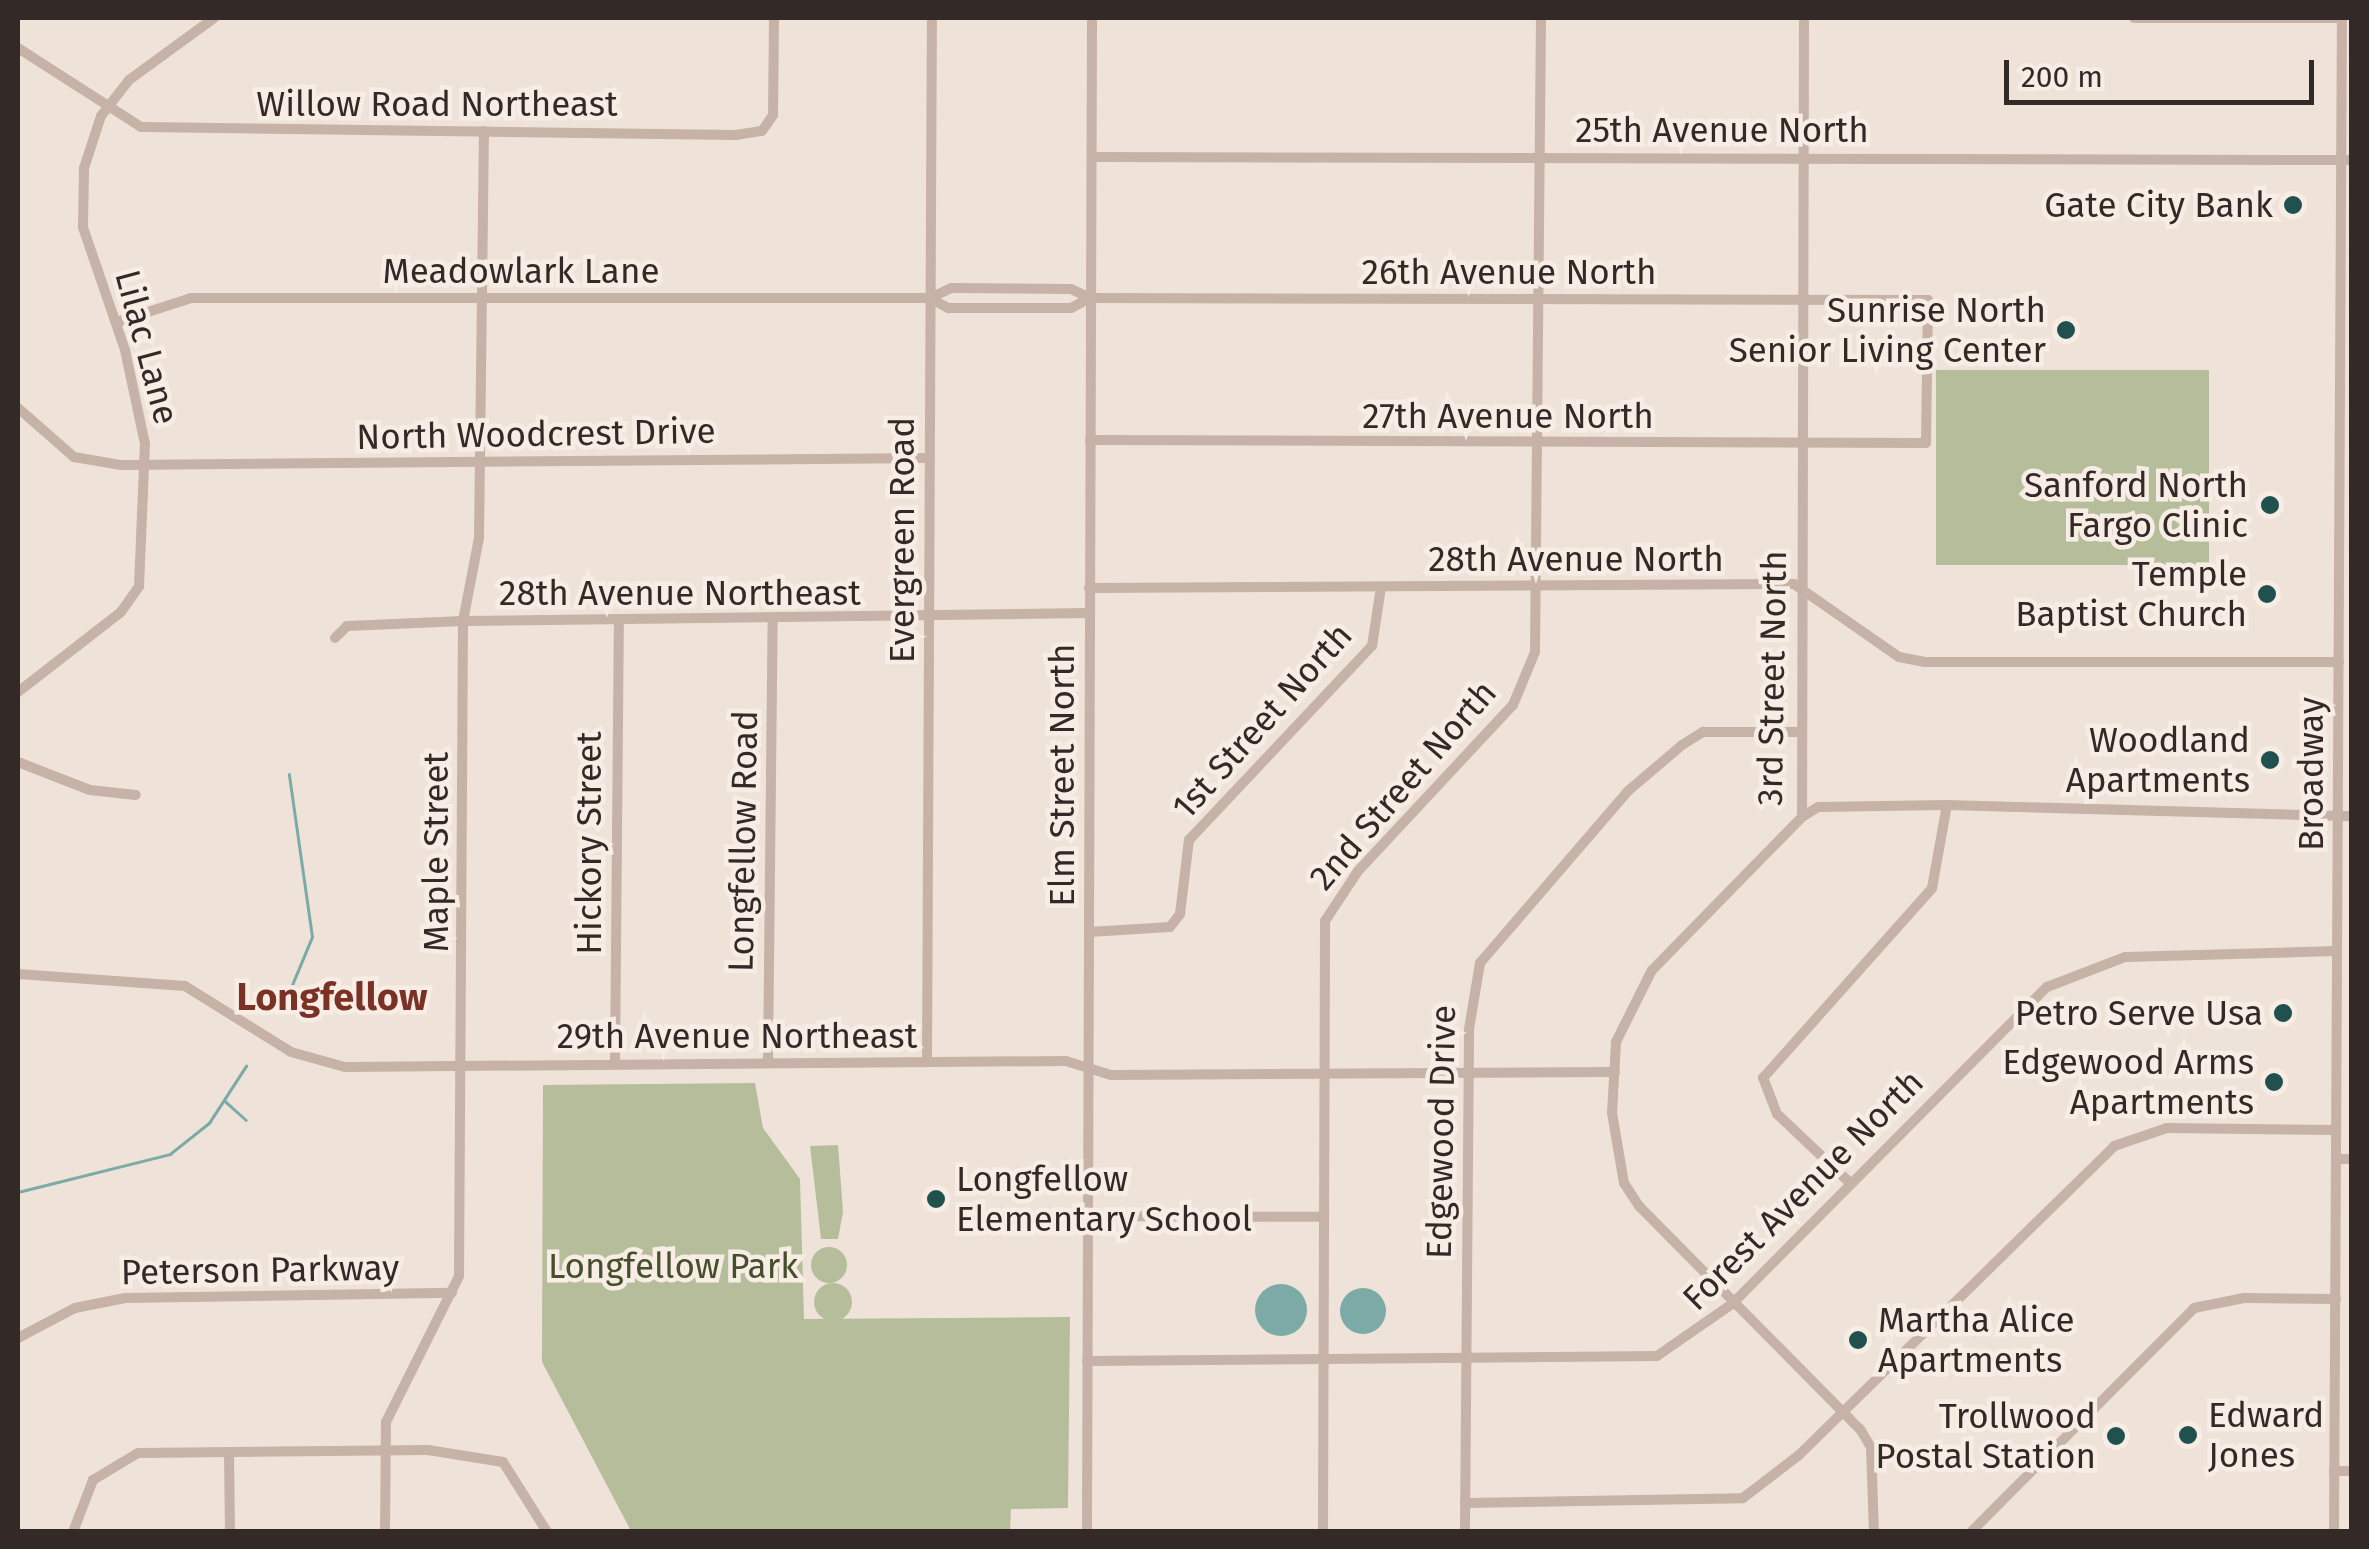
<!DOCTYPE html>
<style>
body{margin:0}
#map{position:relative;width:2369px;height:1549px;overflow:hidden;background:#efe3d9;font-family:"Fira Sans",sans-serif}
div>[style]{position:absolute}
.green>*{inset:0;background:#b5bd9b;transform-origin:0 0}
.round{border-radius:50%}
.water>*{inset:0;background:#7baaa7}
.stream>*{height:2.5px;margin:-1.25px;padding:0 1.25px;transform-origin:1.25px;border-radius:1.25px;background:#7baaa7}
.minor>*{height:10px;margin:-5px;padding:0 5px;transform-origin:5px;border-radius:5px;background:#c6b2a7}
.dots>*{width:28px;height:28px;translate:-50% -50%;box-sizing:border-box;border:5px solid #f7ede5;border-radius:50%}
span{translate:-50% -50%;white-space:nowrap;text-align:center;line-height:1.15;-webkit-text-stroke:9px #f7ede5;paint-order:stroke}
.street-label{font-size:35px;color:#332927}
.poi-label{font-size:35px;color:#332927}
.right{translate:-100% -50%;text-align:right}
.left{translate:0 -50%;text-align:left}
.park-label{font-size:35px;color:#464f2c}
.neighbourhood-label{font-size:38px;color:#7b3226;font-weight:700}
.frame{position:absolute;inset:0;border:20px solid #332927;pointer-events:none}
.scale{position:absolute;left:2004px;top:60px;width:310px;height:45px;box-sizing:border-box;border:5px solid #332927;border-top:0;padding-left:12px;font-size:30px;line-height:35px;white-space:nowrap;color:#332927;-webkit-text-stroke:8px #f7ede5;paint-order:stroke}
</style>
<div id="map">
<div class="green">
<i style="left:1936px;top:370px;width:273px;height:195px"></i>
<i style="clip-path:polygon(755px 1083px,763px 1128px,800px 1179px,804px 1319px,1070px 1317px,1068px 1508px,1011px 1509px,1010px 1531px,631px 1531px,542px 1362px,543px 1085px)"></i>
<i style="clip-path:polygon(838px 1145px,843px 1212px,838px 1239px,821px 1239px,810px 1146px)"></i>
<i class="round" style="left:811px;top:1247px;width:36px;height:36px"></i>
<i class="round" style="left:814px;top:1283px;width:38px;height:38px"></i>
</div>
<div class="water">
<i class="round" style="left:1255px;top:1284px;width:52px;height:52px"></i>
<i class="round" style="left:1340px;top:1288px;width:46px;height:46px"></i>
</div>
<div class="stream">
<i style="left:287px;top:997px;width:65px;rotate:-67.4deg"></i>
<i style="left:312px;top:937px;width:164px;rotate:-98.1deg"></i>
<i style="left:225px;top:1101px;width:28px;rotate:42deg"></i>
<i style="left:18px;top:1192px;width:157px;rotate:-14deg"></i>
<i style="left:170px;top:1154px;width:50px;rotate:-38.5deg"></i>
<i style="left:209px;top:1123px;width:68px;rotate:-57deg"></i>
</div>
<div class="minor">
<i style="left:1804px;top:18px;width:799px;rotate:90.14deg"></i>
<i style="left:1802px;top:817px;width:214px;rotate:134.4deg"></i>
<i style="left:1652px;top:970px;width:80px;rotate:116.6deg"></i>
<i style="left:1616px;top:1042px;width:71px;rotate:93.2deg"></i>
<i style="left:1612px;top:1113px;width:71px;rotate:80.3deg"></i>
<i style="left:1624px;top:1183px;width:27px;rotate:57deg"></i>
<i style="left:1639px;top:1206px;width:314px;rotate:45.3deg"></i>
<i style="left:1860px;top:1429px;width:21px;rotate:59deg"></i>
<i style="left:1871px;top:1447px;width:85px;rotate:88deg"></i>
<i style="left:2134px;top:18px;width:208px"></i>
<i style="left:18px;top:48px;width:146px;rotate:32.7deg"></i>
<i style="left:141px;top:127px;width:595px;rotate:0.77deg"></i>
<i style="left:736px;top:135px;width:26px;rotate:-9deg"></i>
<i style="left:762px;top:131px;width:19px;rotate:-55deg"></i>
<i style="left:773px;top:115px;width:97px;rotate:-89.4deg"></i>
<i style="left:1092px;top:157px;width:1260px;rotate:0.14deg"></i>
<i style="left:930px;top:298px;width:21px;rotate:29deg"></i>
<i style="left:948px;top:308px;width:123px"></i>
<i style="left:1071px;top:308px;width:21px;rotate:-28deg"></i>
<i style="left:117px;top:322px;width:78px;rotate:-18deg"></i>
<i style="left:191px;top:298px;width:739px"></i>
<i style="left:930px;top:298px;width:23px;rotate:-25deg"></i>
<i style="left:951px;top:288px;width:120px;rotate:0.5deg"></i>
<i style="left:1071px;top:289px;width:21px;rotate:25deg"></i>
<i style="left:1090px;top:298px;width:838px;rotate:0.14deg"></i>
<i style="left:1928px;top:300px;width:143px;rotate:90.8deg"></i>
<i style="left:1926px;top:443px;width:836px;rotate:-179.79deg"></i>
<i style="left:18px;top:408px;width:74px;rotate:41.2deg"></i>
<i style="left:74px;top:457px;width:48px;rotate:9.7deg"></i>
<i style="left:121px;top:465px;width:807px;rotate:-0.5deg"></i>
<i style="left:1089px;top:588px;width:705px;rotate:-0.33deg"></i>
<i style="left:1794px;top:584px;width:128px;rotate:34.8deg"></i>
<i style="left:1899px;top:657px;width:25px;rotate:11deg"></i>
<i style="left:1924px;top:662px;width:415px"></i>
<i style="left:335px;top:638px;width:17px;rotate:-45deg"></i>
<i style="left:347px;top:626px;width:116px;rotate:-2.5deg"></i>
<i style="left:463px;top:621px;width:626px;rotate:-0.73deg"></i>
<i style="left:18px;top:692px;width:130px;rotate:-37.8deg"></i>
<i style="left:121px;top:612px;width:32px;rotate:-55deg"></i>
<i style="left:139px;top:586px;width:142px;rotate:-87.6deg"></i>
<i style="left:145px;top:444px;width:96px;rotate:-102deg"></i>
<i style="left:125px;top:350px;width:130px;rotate:-108.9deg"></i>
<i style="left:83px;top:227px;width:59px;rotate:-89deg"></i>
<i style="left:84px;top:168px;width:55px;rotate:-71.9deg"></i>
<i style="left:101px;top:116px;width:46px;rotate:-52.1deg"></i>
<i style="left:129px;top:80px;width:105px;rotate:-36.1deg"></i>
<i style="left:18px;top:762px;width:77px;rotate:21.3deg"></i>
<i style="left:90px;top:790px;width:46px;rotate:6.2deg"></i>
<i style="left:1802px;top:817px;width:19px;rotate:-32deg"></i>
<i style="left:1818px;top:807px;width:129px;rotate:-0.9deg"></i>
<i style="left:1947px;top:805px;width:405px;rotate:1.6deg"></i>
<i style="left:1089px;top:932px;width:81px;rotate:-3.5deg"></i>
<i style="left:1170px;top:927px;width:16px;rotate:-52deg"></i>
<i style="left:1180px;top:914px;width:75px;rotate:-83.1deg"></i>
<i style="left:1189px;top:840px;width:267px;rotate:-46.7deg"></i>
<i style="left:1372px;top:646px;width:60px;rotate:-81.3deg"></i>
<i style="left:18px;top:974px;width:167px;rotate:4.1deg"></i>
<i style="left:185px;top:986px;width:125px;rotate:31.9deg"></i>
<i style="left:291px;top:1052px;width:56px;rotate:15.5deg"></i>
<i style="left:345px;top:1067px;width:721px;rotate:-0.48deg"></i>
<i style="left:1066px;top:1061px;width:47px;rotate:17.3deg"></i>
<i style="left:1111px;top:1075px;width:504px;rotate:-0.34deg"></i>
<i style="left:768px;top:1062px;width:441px;rotate:-89.4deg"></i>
<i style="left:927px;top:1062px;width:1044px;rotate:-89.73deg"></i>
<i style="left:615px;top:1064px;width:442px;rotate:-89.5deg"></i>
<i style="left:2336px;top:1159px;width:16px"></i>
<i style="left:1849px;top:1182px;width:99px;rotate:-136.6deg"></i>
<i style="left:1777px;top:1114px;width:39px;rotate:-111deg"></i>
<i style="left:1763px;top:1078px;width:254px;rotate:-48.3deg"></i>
<i style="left:1932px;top:888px;width:84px;rotate:-79.8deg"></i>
<i style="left:1089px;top:1216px;width:234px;rotate:0.2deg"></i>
<i style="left:18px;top:1338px;width:64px;rotate:-27.8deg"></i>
<i style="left:75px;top:1308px;width:51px;rotate:-11.3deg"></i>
<i style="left:125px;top:1298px;width:327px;rotate:-0.9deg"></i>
<i style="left:1087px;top:1361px;width:570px;rotate:-0.5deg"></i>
<i style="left:1657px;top:1356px;width:91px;rotate:-34.7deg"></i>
<i style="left:1732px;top:1304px;width:447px;rotate:-45.2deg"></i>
<i style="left:2047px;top:987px;width:84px;rotate:-21deg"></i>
<i style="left:2125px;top:957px;width:212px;rotate:-1.6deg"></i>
<i style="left:229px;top:1452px;width:80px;rotate:89.3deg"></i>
<i style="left:2334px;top:1471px;width:18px"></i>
<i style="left:1465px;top:1503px;width:278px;rotate:-1deg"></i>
<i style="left:1743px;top:1498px;width:71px;rotate:-37.5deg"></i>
<i style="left:1799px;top:1455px;width:441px;rotate:-44.4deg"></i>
<i style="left:2114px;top:1146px;width:56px;rotate:-18.8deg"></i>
<i style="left:2167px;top:1128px;width:169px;rotate:0.7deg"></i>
<i style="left:73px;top:1532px;width:56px;rotate:-69deg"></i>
<i style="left:93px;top:1480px;width:52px;rotate:-31deg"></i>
<i style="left:138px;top:1453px;width:290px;rotate:-0.6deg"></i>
<i style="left:428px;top:1450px;width:76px;rotate:9.1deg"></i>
<i style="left:503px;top:1462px;width:83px;rotate:57.8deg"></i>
<i style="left:385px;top:1532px;width:110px;rotate:-89.5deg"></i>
<i style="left:386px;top:1422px;width:163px;rotate:-63.4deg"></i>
<i style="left:459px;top:1276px;width:655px;rotate:-89.65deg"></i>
<i style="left:463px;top:621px;width:85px;rotate:-79.1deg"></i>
<i style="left:479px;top:538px;width:407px;rotate:-89.3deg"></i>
<i style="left:1087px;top:1532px;width:1514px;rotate:-89.81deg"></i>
<i style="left:1323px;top:1532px;width:611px;rotate:-89.81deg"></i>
<i style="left:1325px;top:921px;width:60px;rotate:-56.6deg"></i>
<i style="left:1358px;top:871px;width:227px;rotate:-47deg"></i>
<i style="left:1513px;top:705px;width:57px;rotate:-67.5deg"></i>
<i style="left:1535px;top:652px;width:634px;rotate:-89.46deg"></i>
<i style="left:1465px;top:1532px;width:503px;rotate:-89.54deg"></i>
<i style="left:1469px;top:1029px;width:67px;rotate:-80.5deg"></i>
<i style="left:1480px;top:963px;width:227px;rotate:-49.3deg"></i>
<i style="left:1628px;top:791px;width:71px;rotate:-40.4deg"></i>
<i style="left:1682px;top:745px;width:25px;rotate:-32deg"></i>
<i style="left:1703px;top:732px;width:98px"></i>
<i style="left:1971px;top:1532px;width:316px;rotate:-45.1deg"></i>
<i style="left:2194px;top:1308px;width:51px;rotate:-11.3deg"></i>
<i style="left:2244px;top:1298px;width:92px;rotate:0.6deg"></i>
<i style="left:2334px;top:1532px;width:1514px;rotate:-89.7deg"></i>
</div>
<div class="dots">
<i style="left:2293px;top:205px;background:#20514f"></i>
<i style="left:2066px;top:330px;background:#20514f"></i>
<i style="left:2270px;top:505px;background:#20514f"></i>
<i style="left:2267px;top:594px;background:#20514f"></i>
<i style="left:2270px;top:760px;background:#20514f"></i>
<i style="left:2283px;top:1013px;background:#20514f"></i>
<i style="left:2274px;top:1082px;background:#20514f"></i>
<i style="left:936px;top:1199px;background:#20514f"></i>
<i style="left:1858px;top:1340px;background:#20514f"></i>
<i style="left:2188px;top:1435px;background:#20514f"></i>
<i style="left:2116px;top:1436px;background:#20514f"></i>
</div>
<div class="street-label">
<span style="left:437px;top:104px">Willow Road Northeast</span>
<span style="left:1722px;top:130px">25th Avenue North</span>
<span style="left:521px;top:271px">Meadowlark Lane</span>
<span style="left:1509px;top:272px">26th Avenue North</span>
<span style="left:147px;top:347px;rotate:75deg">Lilac Lane</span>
<span style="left:1508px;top:416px">27th Avenue North</span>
<span style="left:536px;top:434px;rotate:-1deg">North Woodcrest Drive</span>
<span style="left:902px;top:540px;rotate:-90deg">Evergreen Road</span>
<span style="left:1576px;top:559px">28th Avenue North</span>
<span style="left:680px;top:593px">28th Avenue Northeast</span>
<span style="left:1772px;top:678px;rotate:-89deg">3rd Street North</span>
<span style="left:1262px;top:721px;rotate:-48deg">1st Street North</span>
<span style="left:2311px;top:774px;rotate:-90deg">Broadway</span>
<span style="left:1062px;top:775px;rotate:-90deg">Elm Street North</span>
<span style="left:1403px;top:785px;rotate:-49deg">2nd Street North</span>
<span style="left:743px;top:841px;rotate:-89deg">Longfellow Road</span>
<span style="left:589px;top:843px;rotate:-90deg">Hickory Street</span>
<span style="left:436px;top:852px;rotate:-90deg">Maple Street</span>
<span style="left:737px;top:1036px">29th Avenue Northeast</span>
<span style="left:1441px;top:1132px;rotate:-89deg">Edgewood Drive</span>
<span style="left:1803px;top:1190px;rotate:-45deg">Forest Avenue North</span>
<span style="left:260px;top:1270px;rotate:-1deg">Peterson Parkway</span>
</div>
<div class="poi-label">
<span class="right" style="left:2273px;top:205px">Gate City Bank</span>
<span class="right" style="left:2046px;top:330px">Sunrise North<br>Senior Living Center</span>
<span class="right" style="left:2248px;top:505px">Sanford North<br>Fargo Clinic</span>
<span class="right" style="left:2247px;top:594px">Temple<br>Baptist Church</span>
<span class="right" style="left:2250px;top:760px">Woodland<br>Apartments</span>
<span class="right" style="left:2263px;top:1013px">Petro Serve Usa</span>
<span class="right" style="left:2254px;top:1082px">Edgewood Arms<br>Apartments</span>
<span class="left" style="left:956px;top:1199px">Longfellow<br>Elementary School</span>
<span class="left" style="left:1878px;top:1340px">Martha Alice<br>Apartments</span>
<span class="left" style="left:2208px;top:1435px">Edward<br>Jones</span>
<span class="right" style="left:2096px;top:1436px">Trollwood<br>Postal Station</span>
</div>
<div class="park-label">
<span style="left:673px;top:1266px">Longfellow Park</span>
</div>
<div class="neighbourhood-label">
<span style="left:332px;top:998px">Longfellow</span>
</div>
<div class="frame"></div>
<div class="scale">200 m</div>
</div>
